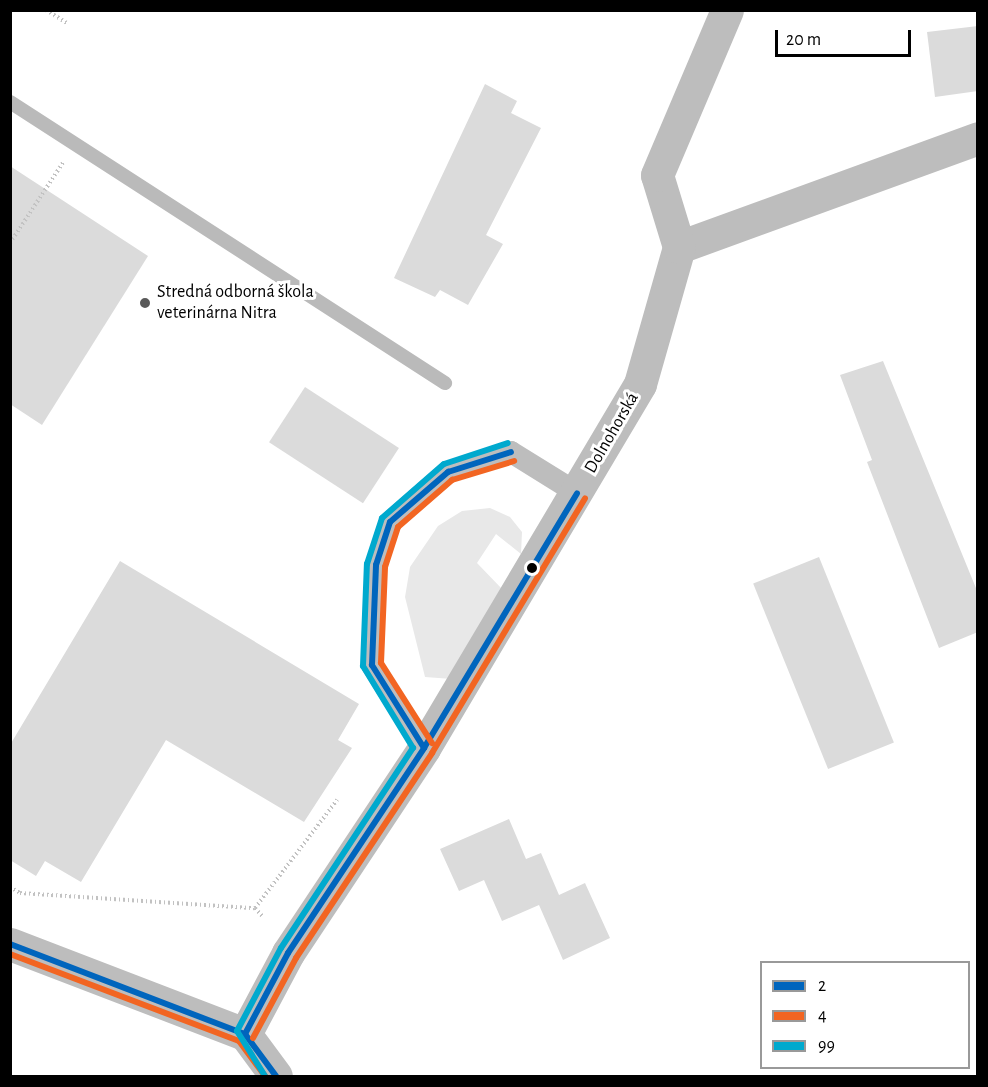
<!DOCTYPE html>
<meta charset="utf-8">
<style>
body{margin:0}
#map{position:relative;width:988px;height:1087px;overflow:hidden;background:#fff;font-family:"Alegreya Sans",sans-serif}
div>[style]{position:absolute}
.green>*{inset:0;background:#e8e8e8}
.stream>*{height:14px;margin:-7px;padding:0 7px;transform-origin:7px;border-radius:7px;background:#bababa}
.building>*{inset:0;background:#dbdbdb;transform-origin:0 0}
.path>*{height:4px;margin-top:-2px;transform-origin:0;background:repeating-linear-gradient(90deg,#c2c2c2 0 1.5px,transparent 0 4.5px)}
.service>*{height:22px;margin:-11px;padding:0 11px;transform-origin:11px;border-radius:11px;background:#bdbdbd}
.minor>*{height:33px;margin:-16.5px;padding:0 16.5px;transform-origin:16.5px;border-radius:16.5px;background:#bdbdbd}
.bus-1>*{height:6px;margin:-3px;padding:0 3px;transform-origin:3px;border-radius:3px;background:#0065bd}
.bus-2>*{height:6px;margin:-3px;padding:0 3px;transform-origin:3px;border-radius:3px;background:#f26522}
.bus-3>*{height:6px;margin:-3px;padding:0 3px;transform-origin:3px;border-radius:3px;background:#00a9ce}
.dots>*{width:16px;height:16px;translate:-50% -50%;box-sizing:border-box;border:3px solid #fff;border-radius:50%}
span{translate:-50% -50%;white-space:nowrap;text-align:center;line-height:1.15;-webkit-text-stroke:6px #fff;paint-order:stroke}
.poi-label{font-size:18px;color:#000}
.left{translate:0 -50%;text-align:left}
.street-label{font-size:18px;color:#000}
.frame{position:absolute;inset:0;border:12px solid #000;pointer-events:none}
.legend{position:absolute;left:760px;top:961px;width:210px;height:108px;box-sizing:border-box;background:#fff;border:2px solid #999;margin:0;padding:8px 10px;list-style:none;font-size:18px;color:#000}
.legend li{display:flex;align-items:center;gap:12px;height:30px}
.legend b{width:30px;border:2px solid #999}
.scale{position:absolute;left:775px;top:30px;width:136px;height:27px;box-sizing:border-box;border:3px solid #000;border-top:0;padding-left:8px;font-size:18px;line-height:21px;white-space:nowrap;color:#000;-webkit-text-stroke:4px #fff;paint-order:stroke}
</style>
<div id="map">
<div class="green">
<i style="clip-path:polygon(490px 508px,510px 517px,522px 532px,521px 554px,496px 534px,477px 563px,503px 590px,452px 679px,425px 677px,405px 597px,410px 567px,438px 526px,462px 511px)"></i>
</div>
<div class="stream">
<i style="left:10px;top:102px;width:518px;rotate:32.86deg"></i>
</div>
<div class="building">
<i style="clip-path:polygon(978px 26px,978px 91px,935px 97px,927px 32px)"></i>
<i style="clip-path:polygon(485px 84px,517px 101px,511px 113px,541px 128px,486px 235px,503px 244px,468px 305px,440px 290px,435px 297px,394px 278px)"></i>
<i style="clip-path:polygon(10px 166px,148px 256px,42px 425px,10px 404px)"></i>
<i style="clip-path:polygon(883px 361px,978px 593px,978px 632px,939px 648px,867px 462px,872px 460px,840px 375px)"></i>
<i style="left:305px;top:387px;width:112px;height:66px;rotate:33deg"></i>
<i style="left:819px;top:557px;width:200px;height:71px;rotate:68deg"></i>
<i style="clip-path:polygon(120px 561px,359px 704px,338px 740px,352px 748px,304px 822px,166px 740px,81px 882px,45px 861px,36px 876px,10px 860px,10px 745px)"></i>
<i style="clip-path:polygon(509px 819px,526px 859px,541px 853px,559px 895px,585px 883px,610px 938px,563px 960px,539px 905px,502px 921px,484px 880px,459px 891px,440px 849px)"></i>
</div>
<div class="path">
<i style="left:46px;top:10px;width:26px;rotate:32deg"></i>
<i style="left:10px;top:243px;width:98px;rotate:-56.6deg"></i>
<i style="left:10px;top:887px;width:12px;rotate:31deg"></i>
<i style="left:20px;top:893px;width:235px;rotate:3.7deg"></i>
<i style="left:255px;top:908px;width:136px;rotate:-52.8deg"></i>
<i style="left:255px;top:908px;width:13px;rotate:48deg"></i>
</div>
<div class="service">
<i style="left:424px;top:748px;width:98px;rotate:-122.1deg"></i>
<i style="left:372px;top:665px;width:100px;rotate:-87.7deg"></i>
<i style="left:376px;top:565px;width:45px;rotate:-72deg"></i>
<i style="left:390px;top:522px;width:77px;rotate:-40.8deg"></i>
<i style="left:448px;top:472px;width:66px;rotate:-17.6deg"></i>
<i style="left:511px;top:452px;width:78px;rotate:31.8deg"></i>
</div>
<div class="minor">
<i style="left:679px;top:247px;width:318px;rotate:-20deg"></i>
<i style="left:10px;top:944px;width:252px;rotate:21deg"></i>
<i style="left:245px;top:1034px;width:52px;rotate:53.6deg"></i>
<i style="left:245px;top:1034px;width:92px;rotate:-62deg"></i>
<i style="left:288px;top:953px;width:246px;rotate:-56.4deg"></i>
<i style="left:424px;top:748px;width:423px;rotate:-59.3deg"></i>
<i style="left:640px;top:384px;width:142px;rotate:-74.1deg"></i>
<i style="left:679px;top:247px;width:75px;rotate:-107deg"></i>
<i style="left:657px;top:175px;width:179px;rotate:-67deg"></i>
</div>
<div class="bus-1">
<i style="left:424px;top:748px;width:98px;rotate:-122.1deg"></i>
<i style="left:372px;top:665px;width:100px;rotate:-87.7deg"></i>
<i style="left:376px;top:565px;width:45px;rotate:-72deg"></i>
<i style="left:390px;top:522px;width:77px;rotate:-40.8deg"></i>
<i style="left:448px;top:472px;width:66px;rotate:-17.6deg"></i>
<i style="left:10px;top:944px;width:252px;rotate:21deg"></i>
<i style="left:245px;top:1034px;width:52px;rotate:53.6deg"></i>
<i style="left:245px;top:1034px;width:92px;rotate:-62deg"></i>
<i style="left:288px;top:953px;width:246px;rotate:-56.4deg"></i>
<i style="left:424px;top:748px;width:297px;rotate:-59deg"></i>
</div>
<div class="bus-2">
<i style="left:432px;top:743px;width:95px;rotate:-122.5deg"></i>
<i style="left:381px;top:663px;width:96px;rotate:-87.6deg"></i>
<i style="left:385px;top:567px;width:42px;rotate:-72deg"></i>
<i style="left:398px;top:527px;width:72px;rotate:-41deg"></i>
<i style="left:452px;top:480px;width:65px;rotate:-17deg"></i>
<i style="left:10px;top:954px;width:245px;rotate:20.8deg"></i>
<i style="left:239px;top:1041px;width:44px;rotate:53.4deg"></i>
<i style="left:253px;top:1038px;width:91px;rotate:-61.7deg"></i>
<i style="left:296px;top:958px;width:246px;rotate:-56.4deg"></i>
<i style="left:432px;top:753px;width:297px;rotate:-59deg"></i>
</div>
<div class="bus-3">
<i style="left:265px;top:1076px;width:53px;rotate:-121.9deg"></i>
<i style="left:237px;top:1031px;width:94px;rotate:-62.1deg"></i>
<i style="left:281px;top:948px;width:240px;rotate:-56.6deg"></i>
<i style="left:413px;top:748px;width:96px;rotate:-121.4deg"></i>
<i style="left:363px;top:666px;width:102px;rotate:-87.8deg"></i>
<i style="left:367px;top:564px;width:48px;rotate:-71.9deg"></i>
<i style="left:382px;top:518px;width:82px;rotate:-41.1deg"></i>
<i style="left:444px;top:464px;width:67px;rotate:-18.2deg"></i>
</div>
<div class="dots">
<i style="left:145px;top:303px;background:#595959"></i>
<i style="left:532px;top:568px;background:#000"></i>
</div>
<div class="poi-label">
<span class="left" style="left:157px;top:303px">Stredná odborná škola<br>veterinárna Nitra</span>
</div>
<div class="street-label">
<span style="left:612px;top:433px;rotate:-60deg">Dolnohorská</span>
</div>
<div class="frame"></div>
<ul class="legend">
<li><b style="height:8px;background:#0065bd"></b>2</li>
<li><b style="height:8px;background:#f26522"></b>4</li>
<li><b style="height:8px;background:#00a9ce"></b>99</li>
</ul>
<div class="scale">20 m</div>
</div>
